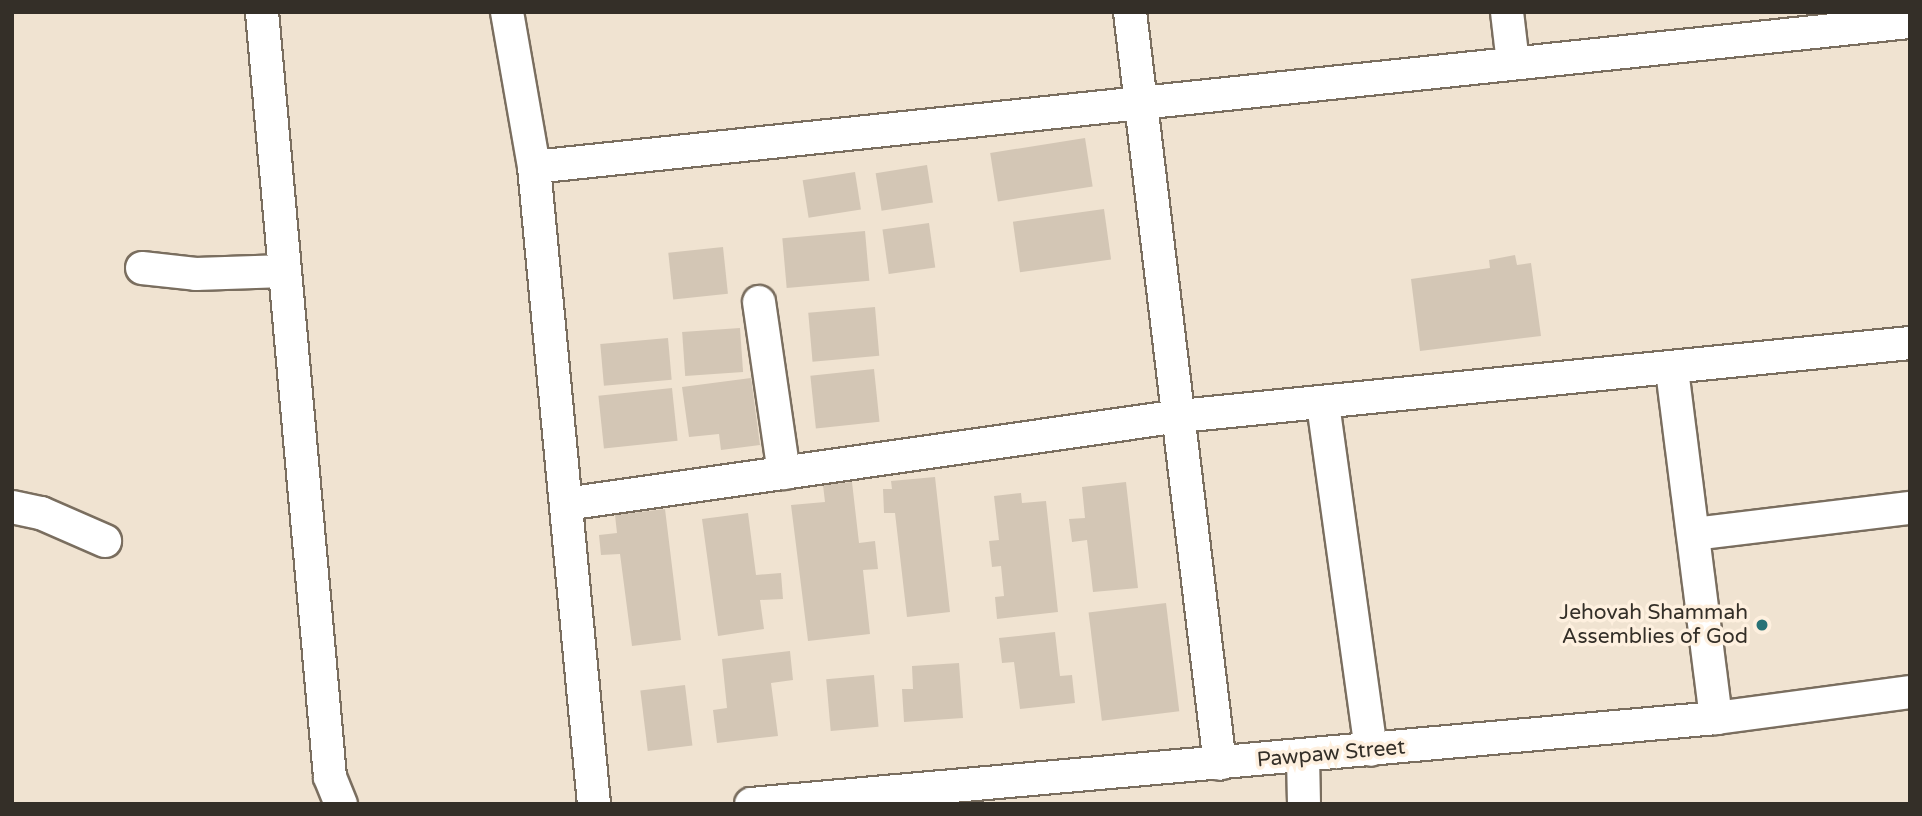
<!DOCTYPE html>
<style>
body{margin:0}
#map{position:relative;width:1922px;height:816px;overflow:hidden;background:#f0e3d1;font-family:"Varela Round",sans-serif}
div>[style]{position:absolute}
.building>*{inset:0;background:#d3c6b5;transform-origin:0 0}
.roads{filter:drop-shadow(2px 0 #7a6e5f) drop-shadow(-2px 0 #7a6e5f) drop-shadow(0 2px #7a6e5f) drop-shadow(0 -2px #7a6e5f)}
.street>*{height:32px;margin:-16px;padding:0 16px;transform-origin:16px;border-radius:16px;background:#fff}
.dots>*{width:19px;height:19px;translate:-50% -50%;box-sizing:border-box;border:4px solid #fef0df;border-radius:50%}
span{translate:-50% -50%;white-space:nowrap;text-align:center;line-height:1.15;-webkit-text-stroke:7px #fef0df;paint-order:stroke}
.poi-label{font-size:21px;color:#342f28}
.right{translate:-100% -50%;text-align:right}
.street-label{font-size:21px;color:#342f28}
.frame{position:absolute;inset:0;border:14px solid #342f28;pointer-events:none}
</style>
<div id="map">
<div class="building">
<i style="left:1085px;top:138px;width:49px;height:96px;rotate:81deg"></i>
<i style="left:927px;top:165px;width:38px;height:52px;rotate:81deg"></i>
<i style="left:855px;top:172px;width:38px;height:53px;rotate:81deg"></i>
<i style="left:1104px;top:209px;width:51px;height:92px;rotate:82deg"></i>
<i style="left:929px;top:223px;width:45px;height:47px;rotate:82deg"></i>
<i style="left:865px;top:231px;width:50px;height:83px;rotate:85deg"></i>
<i style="left:723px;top:247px;width:47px;height:55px;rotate:84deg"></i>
<i style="clip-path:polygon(1515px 255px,1517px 265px,1531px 263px,1541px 336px,1420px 351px,1411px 279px,1490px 268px,1489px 260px)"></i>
<i style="left:875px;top:307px;width:49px;height:67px;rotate:85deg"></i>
<i style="left:740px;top:328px;width:44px;height:58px;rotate:86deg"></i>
<i style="left:668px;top:338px;width:42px;height:68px;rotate:85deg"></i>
<i style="left:874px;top:369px;width:53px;height:64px;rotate:84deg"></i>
<i style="clip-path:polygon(751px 378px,760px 445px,721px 450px,719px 434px,689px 437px,682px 387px)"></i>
<i style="left:672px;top:388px;width:53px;height:74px;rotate:84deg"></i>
<i style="clip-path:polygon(935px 477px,950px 612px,907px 617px,895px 513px,884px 513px,883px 489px,892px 489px,891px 481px)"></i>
<i style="clip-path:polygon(852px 482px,859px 543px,875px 541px,878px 569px,863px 570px,870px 634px,808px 641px,791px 505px,825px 502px,823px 485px)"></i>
<i style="clip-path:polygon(1126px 482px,1138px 588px,1093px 592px,1087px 540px,1072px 542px,1069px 519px,1085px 518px,1082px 487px)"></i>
<i style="clip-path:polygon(1021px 493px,1022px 503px,1046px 501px,1058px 612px,997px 619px,995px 597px,1004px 596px,1001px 566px,992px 567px,989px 541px,999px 540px,994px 496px)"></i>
<i style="clip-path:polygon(665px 509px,681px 640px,632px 646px,620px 554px,601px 555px,599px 535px,617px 533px,615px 515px)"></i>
<i style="clip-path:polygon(748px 513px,756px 575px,781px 573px,783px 599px,760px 600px,764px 629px,718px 636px,702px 519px)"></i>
<i style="left:1166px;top:603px;width:109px;height:78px;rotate:83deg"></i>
<i style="clip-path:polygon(1055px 632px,1060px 676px,1072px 675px,1075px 703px,1020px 709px,1014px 662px,1002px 663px,999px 638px)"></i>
<i style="clip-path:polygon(790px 651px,793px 680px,771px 683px,778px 736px,717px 743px,713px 710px,727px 708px,722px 659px)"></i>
<i style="clip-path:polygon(959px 663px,963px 718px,904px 722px,902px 689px,913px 689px,912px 666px)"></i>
<i style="left:874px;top:675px;width:52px;height:48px;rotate:85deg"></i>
<i style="left:685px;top:685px;width:61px;height:45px;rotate:83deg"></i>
</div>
<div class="roads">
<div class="street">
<i style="left:262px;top:12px;width:768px;rotate:84.92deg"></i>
<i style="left:330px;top:777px;width:29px;rotate:68deg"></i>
<i style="left:507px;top:12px;width:157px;rotate:80.1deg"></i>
<i style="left:534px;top:167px;width:640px;rotate:84.62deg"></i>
<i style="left:1130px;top:12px;width:757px;rotate:83.18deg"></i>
<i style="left:1507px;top:12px;width:51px;rotate:83.3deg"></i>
<i style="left:534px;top:167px;width:1384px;rotate:-6.02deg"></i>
<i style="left:142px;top:268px;width:54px;rotate:6.3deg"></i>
<i style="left:196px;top:274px;width:89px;rotate:-1.9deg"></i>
<i style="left:759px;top:302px;width:173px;rotate:81.7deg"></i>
<i style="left:1672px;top:370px;width:351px;rotate:82.8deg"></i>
<i style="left:1323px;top:404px;width:349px;rotate:82.1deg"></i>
<i style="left:566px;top:504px;width:620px;rotate:-8.16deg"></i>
<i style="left:1180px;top:416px;width:734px;rotate:-5.71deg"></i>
<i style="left:12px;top:507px;width:30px;rotate:12deg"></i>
<i style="left:41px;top:513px;width:70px;rotate:23.6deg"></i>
<i style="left:1694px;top:534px;width:218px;rotate:-6.9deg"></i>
<i style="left:1303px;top:756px;width:48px;rotate:88.8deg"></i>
<i style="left:751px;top:804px;width:969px;rotate:-5.09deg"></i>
<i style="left:1716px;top:718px;width:196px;rotate:-7.6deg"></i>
</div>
</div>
<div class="dots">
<i style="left:1762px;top:625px;background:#287276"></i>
</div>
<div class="poi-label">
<span class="right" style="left:1748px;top:625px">Jehovah Shammah<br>Assemblies of God</span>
</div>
<div class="street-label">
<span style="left:1331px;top:754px;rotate:-5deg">Pawpaw Street</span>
</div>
<div class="frame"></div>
</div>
